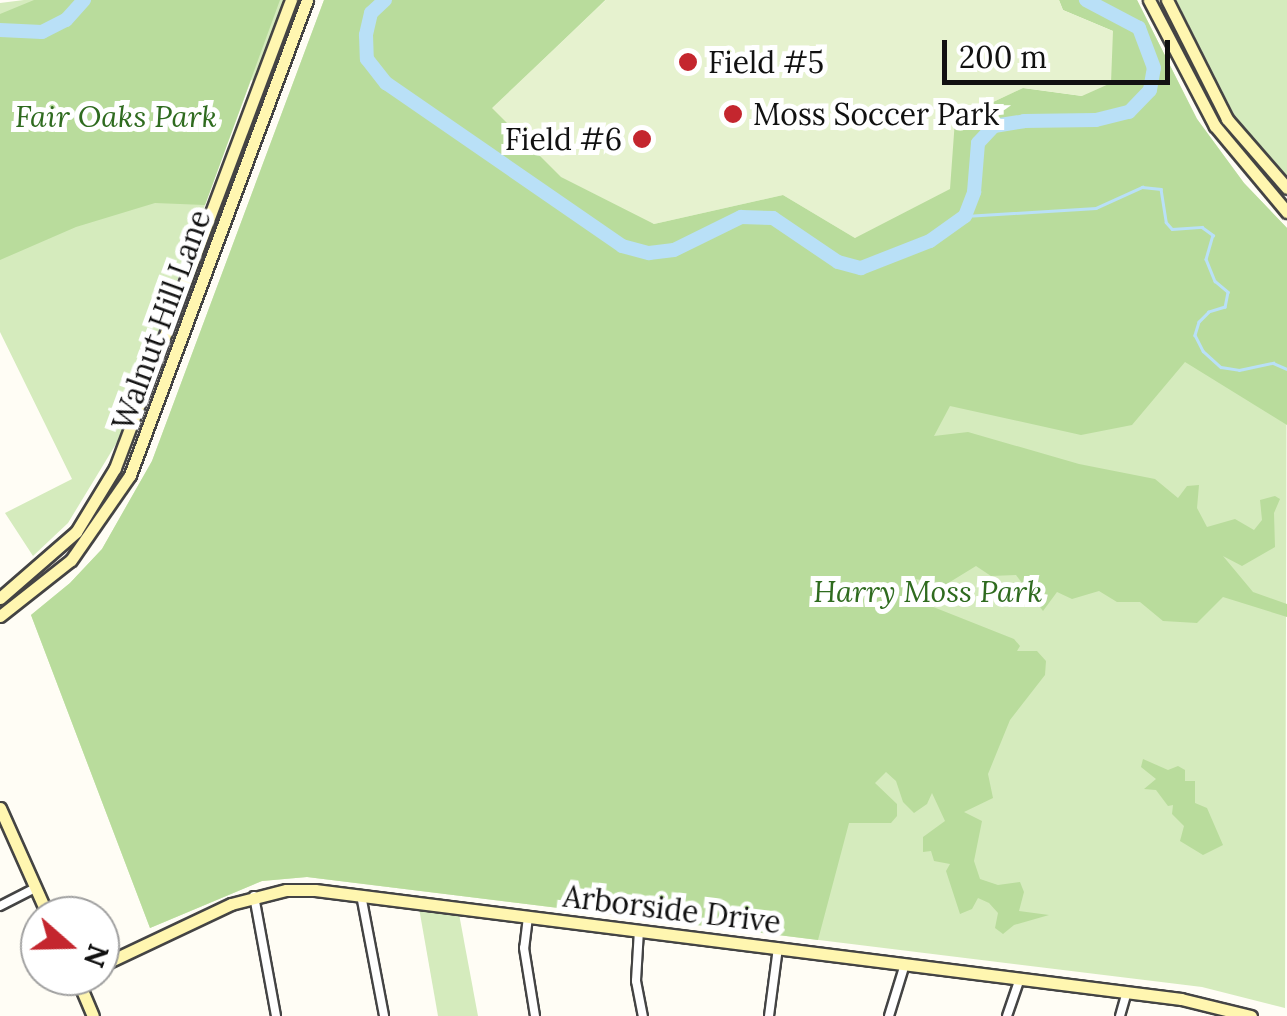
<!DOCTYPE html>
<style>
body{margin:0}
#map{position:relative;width:1287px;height:1016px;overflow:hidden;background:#fffdf5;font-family:Lora,serif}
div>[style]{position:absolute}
.green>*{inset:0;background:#d5ebbd}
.forest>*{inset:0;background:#b9dc9c}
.pitch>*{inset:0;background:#e6f2cf}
.stream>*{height:2.5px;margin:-1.25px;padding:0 1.25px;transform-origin:1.25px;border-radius:1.25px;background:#b9e0f7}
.river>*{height:14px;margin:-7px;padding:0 7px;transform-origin:7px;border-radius:7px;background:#b9e0f7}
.roads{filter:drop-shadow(2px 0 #444) drop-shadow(-2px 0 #444) drop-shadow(0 2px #444) drop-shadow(0 -2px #444)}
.street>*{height:8px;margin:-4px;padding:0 4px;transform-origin:4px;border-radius:4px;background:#fff}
.secondary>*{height:11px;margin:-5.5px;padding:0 5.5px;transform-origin:5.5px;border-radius:5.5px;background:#fff6b0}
.dots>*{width:28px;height:28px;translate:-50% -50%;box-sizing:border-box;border:5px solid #fff;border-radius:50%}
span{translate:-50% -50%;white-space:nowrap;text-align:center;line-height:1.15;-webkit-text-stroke:10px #fff;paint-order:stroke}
.poi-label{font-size:30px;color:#111}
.left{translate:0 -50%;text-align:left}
.right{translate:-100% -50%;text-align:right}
.park-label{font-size:30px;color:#2f6b1f;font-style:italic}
.street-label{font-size:30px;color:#111}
.north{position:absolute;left:20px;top:896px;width:100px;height:100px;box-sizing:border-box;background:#fff;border:2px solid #a0a0a0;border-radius:50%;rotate:110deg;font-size:28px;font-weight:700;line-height:40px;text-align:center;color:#111}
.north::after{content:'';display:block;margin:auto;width:35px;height:45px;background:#c4262e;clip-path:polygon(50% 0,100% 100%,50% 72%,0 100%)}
.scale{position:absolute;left:942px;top:40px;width:228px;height:45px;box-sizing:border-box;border:5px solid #111;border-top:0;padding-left:12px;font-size:30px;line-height:35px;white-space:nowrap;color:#111;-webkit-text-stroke:8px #fff;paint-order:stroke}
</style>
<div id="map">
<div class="green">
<i style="clip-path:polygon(24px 0,299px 0,267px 85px,251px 80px,119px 439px,68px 523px,33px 556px,5px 513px,72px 479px,0 332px,0 3px)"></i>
<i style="clip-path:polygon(324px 0,606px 0,493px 108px,1023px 88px,1082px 96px,1113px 31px,1063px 10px,1059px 0,1137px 0,1197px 119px,1244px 183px,1287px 228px,1285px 1008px,1202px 987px,307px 877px,262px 881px,150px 928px,31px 615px,70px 583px,102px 549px,152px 461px)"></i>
<i style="clip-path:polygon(1176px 0,1287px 0,1287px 177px,1234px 115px)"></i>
<i style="clip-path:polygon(419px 908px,459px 914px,478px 1016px,438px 1016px)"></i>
</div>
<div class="forest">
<i style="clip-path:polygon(34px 0,280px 0,205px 205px,155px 203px,76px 227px,0 260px,0 14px)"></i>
<i style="clip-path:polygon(324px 0,605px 0,493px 108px,654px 224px,783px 195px,855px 238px,955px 120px,1023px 88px,1082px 96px,1113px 31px,1063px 10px,1059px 0,1137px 0,1197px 119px,1244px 183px,1287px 228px,1287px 425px,1185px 362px,1132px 425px,1081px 435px,950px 406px,934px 436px,968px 432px,1079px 464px,1155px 479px,1178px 498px,1187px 486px,1199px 485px,1197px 508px,1207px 527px,1235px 519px,1254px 530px,1262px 520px,1260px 500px,1275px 496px,1280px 499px,1274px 513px,1275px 547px,1242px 566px,1223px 556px,1253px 592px,1287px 604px,1287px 617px,1223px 597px,1197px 623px,1163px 621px,1140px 602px,1117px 602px,1099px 591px,1072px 599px,1057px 592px,1043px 611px,1016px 575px,991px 576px,976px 566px,945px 585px,916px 579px,920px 586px,903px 595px,1014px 639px,1020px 646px,1017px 651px,1037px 651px,1046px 661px,1045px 675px,1010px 720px,988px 774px,993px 798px,964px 812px,982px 821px,974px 861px,980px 879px,998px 885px,1020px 882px,1024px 892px,1019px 911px,1049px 915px,1014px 925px,1003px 934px,995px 928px,998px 913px,989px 903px,978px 898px,972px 909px,960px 914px,946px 871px,950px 864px,934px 861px,931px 851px,923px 852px,923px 837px,945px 821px,932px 793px,927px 804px,914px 813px,903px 802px,896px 781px,886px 772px,875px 783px,897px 804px,897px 816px,891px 823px,849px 823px,818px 940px,307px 877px,262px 881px,150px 928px,31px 615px,70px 583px,102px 549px,152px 461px)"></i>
<i style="clip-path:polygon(1143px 759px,1168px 770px,1178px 766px,1185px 770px,1185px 781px,1195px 781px,1195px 803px,1207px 808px,1223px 845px,1203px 855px,1180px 841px,1184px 826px,1172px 814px,1173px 805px,1168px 806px,1156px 790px,1144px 789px,1156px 779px,1141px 767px)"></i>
</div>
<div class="pitch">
<i style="clip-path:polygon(606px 0,1059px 0,1063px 10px,1113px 31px,1111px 83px,1082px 96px,1023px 88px,955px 120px,950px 189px,855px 238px,783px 195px,654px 224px,561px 177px,492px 108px)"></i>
</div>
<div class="stream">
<i style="left:965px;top:216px;width:131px;rotate:-3.5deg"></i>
<i style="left:1096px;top:208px;width:51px;rotate:-24.5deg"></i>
<i style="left:1142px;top:187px;width:19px;rotate:6deg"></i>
<i style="left:1161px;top:189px;width:33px;rotate:81deg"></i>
<i style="left:1166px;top:222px;width:9px;rotate:49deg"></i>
<i style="left:1172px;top:229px;width:30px;rotate:-4deg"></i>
<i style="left:1202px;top:227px;width:14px;rotate:36deg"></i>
<i style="left:1213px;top:235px;width:25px;rotate:106deg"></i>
<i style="left:1206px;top:259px;width:24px;rotate:68deg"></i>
<i style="left:1215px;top:281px;width:17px;rotate:40deg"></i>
<i style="left:1228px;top:292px;width:15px;rotate:101deg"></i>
<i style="left:1225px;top:307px;width:17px;rotate:163deg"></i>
<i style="left:1209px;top:312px;width:14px;rotate:135deg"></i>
<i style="left:1199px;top:322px;width:14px;rotate:107deg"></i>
<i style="left:1195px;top:335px;width:18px;rotate:63deg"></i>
<i style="left:1203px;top:351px;width:24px;rotate:42deg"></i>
<i style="left:1221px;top:367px;width:18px;rotate:9deg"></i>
<i style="left:1239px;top:370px;width:35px;rotate:-12deg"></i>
<i style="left:1273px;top:363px;width:15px;rotate:23deg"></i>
</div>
<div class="river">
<i style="left:385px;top:0;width:19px;rotate:137deg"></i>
<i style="left:371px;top:13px;width:23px;rotate:103deg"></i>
<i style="left:366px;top:35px;width:24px;rotate:88deg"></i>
<i style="left:367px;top:59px;width:31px;rotate:52deg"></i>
<i style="left:386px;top:83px;width:287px;rotate:34.6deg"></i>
<i style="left:622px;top:246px;width:28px;rotate:15deg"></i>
<i style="left:649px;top:253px;width:25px;rotate:-7deg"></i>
<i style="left:674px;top:250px;width:75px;rotate:-26.2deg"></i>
<i style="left:741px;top:217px;width:32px;rotate:2deg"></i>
<i style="left:773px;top:218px;width:78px;rotate:34.1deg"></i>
<i style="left:838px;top:262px;width:24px;rotate:15deg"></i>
<i style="left:861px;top:268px;width:74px;rotate:-21.4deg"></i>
<i style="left:930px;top:241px;width:43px;rotate:-35.5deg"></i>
<i style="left:965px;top:216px;width:26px;rotate:-69deg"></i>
<i style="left:974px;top:192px;width:49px;rotate:-85.3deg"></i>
<i style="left:978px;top:143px;width:23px;rotate:-47deg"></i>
<i style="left:994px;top:126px;width:30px;rotate:-9deg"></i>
<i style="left:1024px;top:121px;width:72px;rotate:-0.8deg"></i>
<i style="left:1096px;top:120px;width:34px;rotate:-14deg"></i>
<i style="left:1129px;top:112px;width:30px;rotate:-46deg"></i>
<i style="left:1150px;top:90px;width:22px;rotate:-80deg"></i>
<i style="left:1154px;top:68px;width:43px;rotate:-110.6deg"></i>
<i style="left:1139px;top:28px;width:60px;rotate:-152.2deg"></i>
<i style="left:0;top:30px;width:42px;rotate:2.7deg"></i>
<i style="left:42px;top:32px;width:27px;rotate:-27deg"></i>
<i style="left:66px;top:20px;width:27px;rotate:-48deg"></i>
</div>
<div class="roads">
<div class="street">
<i style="left:361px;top:895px;width:123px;rotate:79.2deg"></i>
<i style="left:254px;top:896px;width:122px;rotate:79.6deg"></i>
<i style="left:0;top:906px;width:39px;rotate:-27deg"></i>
<i style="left:528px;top:917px;width:31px;rotate:97deg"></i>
<i style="left:524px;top:948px;width:69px;rotate:80.8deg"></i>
<i style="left:639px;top:930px;width:51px;rotate:93.4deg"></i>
<i style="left:636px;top:981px;width:36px;rotate:79deg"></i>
<i style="left:769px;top:1016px;width:69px;rotate:-82.5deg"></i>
<i style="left:889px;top:1016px;width:54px;rotate:-72.9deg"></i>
<i style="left:1007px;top:1016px;width:39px;rotate:-71deg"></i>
<i style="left:1120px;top:1016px;width:25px;rotate:-74deg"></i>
</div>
<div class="secondary">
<i style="left:1149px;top:0;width:142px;rotate:62.4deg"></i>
<i style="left:1215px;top:126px;width:112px;rotate:50.1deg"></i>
<i style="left:1167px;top:0;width:133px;rotate:63.2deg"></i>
<i style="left:1227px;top:119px;width:91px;rotate:49deg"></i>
<i style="left:0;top:598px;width:101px;rotate:-41deg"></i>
<i style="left:76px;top:532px;width:75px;rotate:-58.6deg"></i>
<i style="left:115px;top:468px;width:500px;rotate:-69.4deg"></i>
<i style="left:0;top:616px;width:90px;rotate:-38.3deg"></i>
<i style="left:71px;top:560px;width:103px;rotate:-55.2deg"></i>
<i style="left:130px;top:475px;width:507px;rotate:-69.56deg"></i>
<i style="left:0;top:808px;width:118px;rotate:66deg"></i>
<i style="left:100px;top:966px;width:145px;rotate:-25.3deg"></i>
<i style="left:231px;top:904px;width:57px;rotate:-14.3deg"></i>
<i style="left:286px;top:890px;width:29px"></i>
<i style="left:315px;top:890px;width:873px;rotate:7.17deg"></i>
<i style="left:1181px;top:999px;width:72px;rotate:13.7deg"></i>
<i style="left:76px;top:976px;width:43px;rotate:67deg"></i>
</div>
</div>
<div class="dots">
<i style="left:688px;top:62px;background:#c4262e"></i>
<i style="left:733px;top:114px;background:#c4262e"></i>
<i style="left:642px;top:139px;background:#c4262e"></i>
</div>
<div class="poi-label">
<span class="left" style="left:708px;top:62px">Field #5</span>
<span class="left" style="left:753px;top:114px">Moss Soccer Park</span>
<span class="right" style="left:622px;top:139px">Field #6</span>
</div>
<div class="park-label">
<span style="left:116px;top:116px">Fair Oaks Park</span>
<span style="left:928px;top:591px">Harry Moss Park</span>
</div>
<div class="street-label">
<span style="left:161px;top:320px;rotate:-70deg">Walnut Hill Lane</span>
<span style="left:672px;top:909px;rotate:7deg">Arborside Drive</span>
</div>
<div class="north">N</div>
<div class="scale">200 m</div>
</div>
